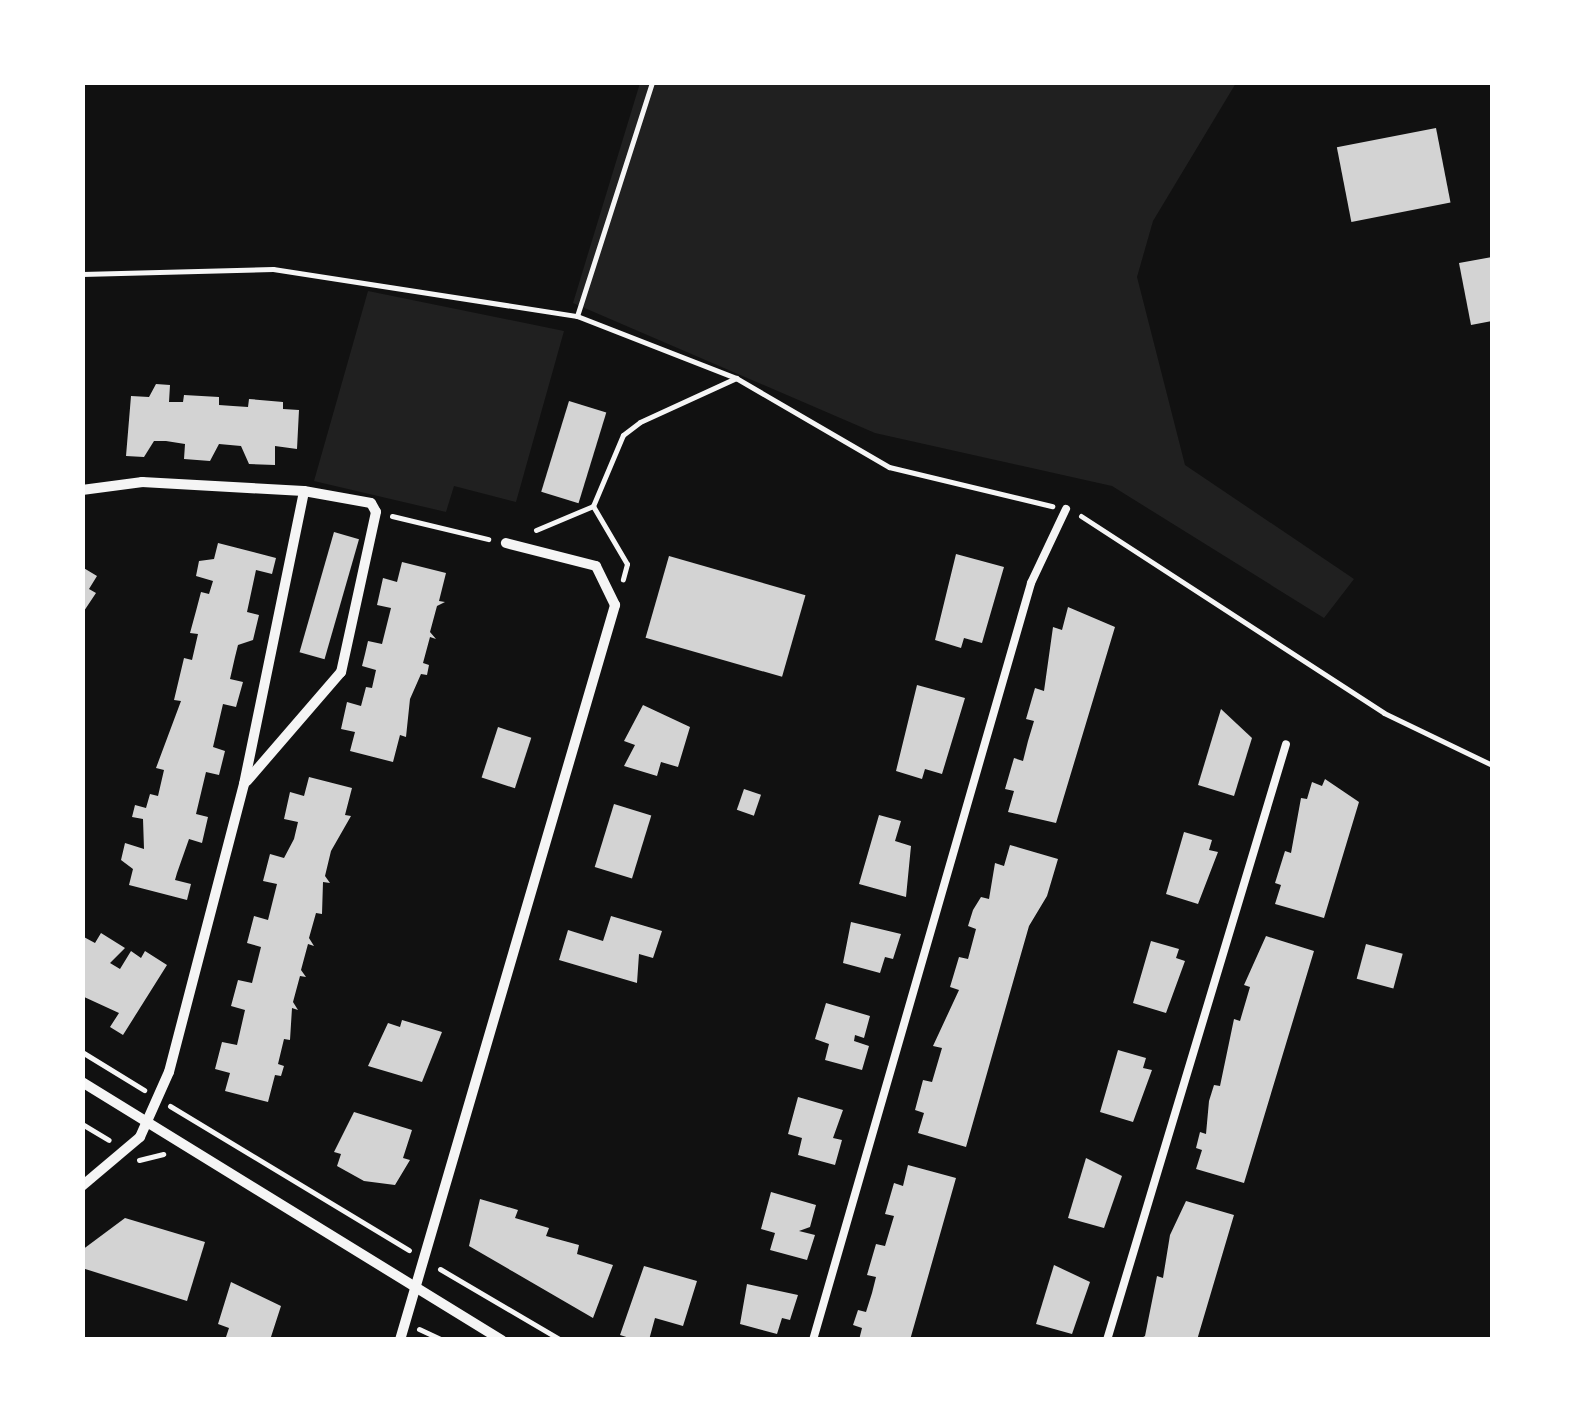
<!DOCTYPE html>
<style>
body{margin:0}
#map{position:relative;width:1575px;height:1422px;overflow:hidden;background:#111;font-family:"Sofia Sans Condensed",sans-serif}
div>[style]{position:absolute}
.green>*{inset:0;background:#202020}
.building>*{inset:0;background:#d3d3d3;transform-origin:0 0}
.path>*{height:5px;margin:-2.5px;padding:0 2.5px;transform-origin:2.5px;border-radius:2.5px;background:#f5f5f5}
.service>*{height:8px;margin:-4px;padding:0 4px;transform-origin:4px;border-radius:4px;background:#f5f5f5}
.minor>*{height:10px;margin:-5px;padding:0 5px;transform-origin:5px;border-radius:5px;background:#f5f5f5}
span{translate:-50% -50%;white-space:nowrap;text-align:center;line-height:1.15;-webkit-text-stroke:8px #fff;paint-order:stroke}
.frame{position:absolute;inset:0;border:85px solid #fff;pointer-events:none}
</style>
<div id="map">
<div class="green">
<i style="clip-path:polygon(640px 83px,1236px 83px,1153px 221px,1137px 277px,1185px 465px,1354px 579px,1324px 618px,1112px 486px,875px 433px,573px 303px)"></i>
<i style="clip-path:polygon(368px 291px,564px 331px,516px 502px,454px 486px,446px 512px,314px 481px)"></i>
</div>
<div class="building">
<i style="left:1436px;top:128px;width:76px;height:101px;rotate:79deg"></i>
<i style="clip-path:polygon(1492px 257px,1492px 321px,1471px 325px,1459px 263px)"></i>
<i style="clip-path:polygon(156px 384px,170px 385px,169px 402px,183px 402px,184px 395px,219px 397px,219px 405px,233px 406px,248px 407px,249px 399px,283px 402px,283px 409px,299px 410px,297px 449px,275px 446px,275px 465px,249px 464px,241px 446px,219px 444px,210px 461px,184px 459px,185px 444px,166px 441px,154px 441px,144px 457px,126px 456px,131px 396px,149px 397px)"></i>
<i style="left:569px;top:401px;width:39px;height:95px;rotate:17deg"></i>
<i style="left:334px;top:532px;width:26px;height:125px;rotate:16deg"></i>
<i style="clip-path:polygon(218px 543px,276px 558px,272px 574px,256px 570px,247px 612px,259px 615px,253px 640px,238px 645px,235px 657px,230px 679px,243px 682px,236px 707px,223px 704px,213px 747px,225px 751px,219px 775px,206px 772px,196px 814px,208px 817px,202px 843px,189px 839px,177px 873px,175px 880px,191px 884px,187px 900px,129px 885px,133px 869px,121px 860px,125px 843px,144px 849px,143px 819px,132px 817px,135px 805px,146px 808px,150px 794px,158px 796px,164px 770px,156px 768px,181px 701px,174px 700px,184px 658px,192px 660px,198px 634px,190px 633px,196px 611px,201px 592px,209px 594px,213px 581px,196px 576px,199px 561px,214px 559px)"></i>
<i style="clip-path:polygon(956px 554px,1004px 567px,982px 643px,964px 638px,961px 648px,935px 640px)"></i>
<i style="left:669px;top:556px;width:142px;height:85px;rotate:16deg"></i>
<i style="clip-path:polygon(402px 562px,446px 573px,439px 601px,445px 602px,437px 606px,430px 632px,436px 639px,430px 637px,423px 663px,429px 665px,427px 675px,421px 674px,410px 699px,406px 737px,400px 735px,393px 762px,350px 751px,355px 732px,341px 729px,347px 702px,361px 706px,366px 687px,372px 688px,376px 670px,362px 666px,365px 654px,368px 641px,382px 644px,391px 608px,377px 605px,383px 578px,397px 582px)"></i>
<i style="clip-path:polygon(82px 567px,97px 576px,89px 589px,96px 593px,82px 614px)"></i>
<i style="clip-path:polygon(1068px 607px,1115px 627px,1056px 823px,1008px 812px,1014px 791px,1005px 789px,1014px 758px,1023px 761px,1028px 741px,1034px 721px,1026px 719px,1035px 688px,1044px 691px,1053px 627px,1062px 630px)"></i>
<i style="clip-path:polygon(917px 685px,965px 698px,942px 774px,925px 769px,922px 779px,896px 771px)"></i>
<i style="clip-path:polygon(643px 705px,690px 727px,678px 767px,661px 762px,657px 776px,624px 766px,635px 745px,624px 741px)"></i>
<i style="clip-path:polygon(1221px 709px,1252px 738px,1234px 796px,1198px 785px)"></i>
<i style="left:498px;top:727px;width:35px;height:53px;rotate:18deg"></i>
<i style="clip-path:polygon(309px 777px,352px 788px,345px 815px,351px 816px,331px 851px,325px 876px,330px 883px,323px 882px,322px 914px,316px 913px,309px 938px,314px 946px,308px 944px,301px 970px,306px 977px,300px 976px,293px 1002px,298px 1010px,292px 1008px,290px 1040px,284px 1039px,278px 1064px,284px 1066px,281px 1076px,275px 1075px,268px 1102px,225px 1091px,230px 1073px,215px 1069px,222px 1042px,237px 1045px,245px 1010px,231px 1006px,238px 980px,252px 983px,261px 947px,247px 943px,254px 916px,268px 920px,277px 884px,263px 881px,270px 854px,284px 858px,294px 839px,298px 822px,284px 819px,290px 792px,304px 796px)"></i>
<i style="clip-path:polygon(1325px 779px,1359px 802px,1324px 918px,1275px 904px,1281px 885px,1275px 883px,1285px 851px,1291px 853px,1301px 798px,1307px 799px,1312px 782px,1322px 786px)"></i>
<i style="left:744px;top:789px;width:18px;height:22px;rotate:19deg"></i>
<i style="left:614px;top:804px;width:39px;height:66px;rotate:17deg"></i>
<i style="clip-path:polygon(879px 815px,901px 821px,895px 841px,911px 846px,906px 897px,859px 884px)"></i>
<i style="clip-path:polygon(1184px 832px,1212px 840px,1209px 850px,1218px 852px,1198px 904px,1166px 894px)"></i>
<i style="clip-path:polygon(1010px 845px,1058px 859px,1047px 896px,1029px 926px,966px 1147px,918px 1133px,924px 1113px,915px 1110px,923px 1080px,932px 1082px,942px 1048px,933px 1046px,959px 990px,950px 987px,959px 957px,968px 959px,976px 929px,968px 926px,973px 910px,981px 897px,989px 899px,995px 863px,1004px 866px)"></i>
<i style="clip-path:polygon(611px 916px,662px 931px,653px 958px,639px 954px,637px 983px,559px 960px,568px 930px,603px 941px)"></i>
<i style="clip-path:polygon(851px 922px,901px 934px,893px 959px,885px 957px,880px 973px,843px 963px)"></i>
<i style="clip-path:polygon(101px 933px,125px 948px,110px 963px,120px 969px,131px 951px,141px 958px,145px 951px,167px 965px,123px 1035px,110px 1027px,119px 1013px,82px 996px,82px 936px,95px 943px)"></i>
<i style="clip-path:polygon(1266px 936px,1314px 951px,1244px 1183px,1196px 1169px,1202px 1150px,1196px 1148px,1200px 1132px,1206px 1134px,1209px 1101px,1214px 1085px,1220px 1086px,1234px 1019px,1240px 1021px,1250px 987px,1244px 985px)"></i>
<i style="clip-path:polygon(1151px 941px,1179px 949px,1176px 958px,1185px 961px,1166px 1013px,1133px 1003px)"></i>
<i style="left:1366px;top:944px;width:38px;height:36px;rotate:15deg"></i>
<i style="clip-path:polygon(826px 1003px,870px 1016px,864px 1038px,855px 1035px,854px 1041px,869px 1046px,862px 1070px,825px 1060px,829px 1044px,815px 1039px)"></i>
<i style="clip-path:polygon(402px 1020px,442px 1032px,422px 1082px,368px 1066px,388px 1023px,400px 1027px)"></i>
<i style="clip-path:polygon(1118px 1050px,1146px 1058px,1143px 1068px,1152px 1070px,1133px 1122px,1100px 1112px)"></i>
<i style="clip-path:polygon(798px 1097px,843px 1110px,833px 1138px,842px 1140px,835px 1165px,798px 1155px,802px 1138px,788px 1134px)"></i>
<i style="clip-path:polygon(354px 1112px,412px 1130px,403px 1158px,410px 1160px,395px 1185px,364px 1181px,337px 1166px,341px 1154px,334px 1152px)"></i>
<i style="clip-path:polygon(1086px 1158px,1122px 1176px,1104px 1228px,1068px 1218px)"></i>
<i style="clip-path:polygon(908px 1165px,956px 1178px,937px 1245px,910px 1340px,859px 1340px,862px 1328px,853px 1325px,858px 1310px,866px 1312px,872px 1293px,876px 1277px,867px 1275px,876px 1244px,885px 1246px,894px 1216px,885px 1214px,894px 1183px,903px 1186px)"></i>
<i style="clip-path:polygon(771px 1192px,816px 1205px,810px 1227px,799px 1231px,815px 1235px,807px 1260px,770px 1250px,775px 1233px,761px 1229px)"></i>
<i style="clip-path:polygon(480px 1199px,518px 1210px,515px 1218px,549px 1228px,546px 1236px,579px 1245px,577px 1254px,613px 1265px,593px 1318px,469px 1246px)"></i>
<i style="clip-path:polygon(1186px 1201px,1234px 1215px,1197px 1340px,1138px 1340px,1145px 1336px,1157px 1276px,1163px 1278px,1170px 1235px)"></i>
<i style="clip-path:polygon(125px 1218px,205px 1242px,187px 1301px,82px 1268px,82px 1250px)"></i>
<i style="clip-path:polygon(1054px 1265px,1090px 1282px,1072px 1334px,1036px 1324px)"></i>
<i style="clip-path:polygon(644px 1266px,697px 1281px,683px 1326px,655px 1318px,649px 1340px,636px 1340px,620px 1335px)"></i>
<i style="clip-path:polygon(231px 1282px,281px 1306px,270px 1340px,225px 1340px,229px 1328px,218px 1324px)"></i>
<i style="clip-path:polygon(747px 1284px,798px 1295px,790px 1320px,782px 1318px,777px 1334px,740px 1324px)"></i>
</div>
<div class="path">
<i style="left:82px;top:274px;width:191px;rotate:-1.5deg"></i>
<i style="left:273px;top:269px;width:308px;rotate:8.8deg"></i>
<i style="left:577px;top:316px;width:171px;rotate:21.3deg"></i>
<i style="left:736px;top:378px;width:177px;rotate:30.2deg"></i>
<i style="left:889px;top:467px;width:168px;rotate:13.5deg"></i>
<i style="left:577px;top:316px;width:246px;rotate:-72.2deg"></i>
<i style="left:593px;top:506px;width:67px;rotate:59.6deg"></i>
<i style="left:627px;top:564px;width:16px;rotate:105deg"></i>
<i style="left:392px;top:516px;width:99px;rotate:13.5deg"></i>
<i style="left:1081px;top:516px;width:361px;rotate:33deg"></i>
<i style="left:1384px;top:713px;width:120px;rotate:25.7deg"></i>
<i style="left:536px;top:530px;width:62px;rotate:-22.8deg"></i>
<i style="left:593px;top:506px;width:77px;rotate:-67.1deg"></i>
<i style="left:623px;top:435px;width:21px;rotate:-37deg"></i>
<i style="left:640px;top:422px;width:106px;rotate:-24.6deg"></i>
<i style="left:82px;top:1052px;width:73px;rotate:31.5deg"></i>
<i style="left:170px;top:1106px;width:279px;rotate:31.1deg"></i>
<i style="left:82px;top:1124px;width:31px;rotate:31deg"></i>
<i style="left:139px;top:1160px;width:25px;rotate:-14deg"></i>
<i style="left:440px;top:1269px;width:140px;rotate:30.4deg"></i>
<i style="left:419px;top:1329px;width:26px;rotate:25deg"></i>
</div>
<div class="service">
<i style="left:813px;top:1340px;width:788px;rotate:-73.93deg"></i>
<i style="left:1031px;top:583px;width:82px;rotate:-64.7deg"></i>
<i style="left:1107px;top:1340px;width:622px;rotate:-73.28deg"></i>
</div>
<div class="minor">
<i style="left:82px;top:490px;width:61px;rotate:-7.6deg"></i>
<i style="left:142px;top:482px;width:162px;rotate:3.2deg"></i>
<i style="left:304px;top:491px;width:68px;rotate:10.2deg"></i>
<i style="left:371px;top:503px;width:10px;rotate:61deg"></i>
<i style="left:376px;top:512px;width:164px;rotate:102.3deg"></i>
<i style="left:341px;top:672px;width:144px;rotate:130.8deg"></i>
<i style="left:82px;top:1082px;width:493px;rotate:31.6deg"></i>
<i style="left:82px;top:1186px;width:76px;rotate:-40.2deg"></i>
<i style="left:140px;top:1137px;width:71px;rotate:-66deg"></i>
<i style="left:169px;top:1072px;width:298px;rotate:-75.4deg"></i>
<i style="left:244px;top:784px;width:299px;rotate:-78.4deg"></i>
<i style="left:400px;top:1340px;width:766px;rotate:-73.69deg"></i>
<i style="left:615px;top:605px;width:43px;rotate:-116deg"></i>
<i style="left:596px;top:566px;width:93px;rotate:-165.7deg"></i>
</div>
<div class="frame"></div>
</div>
